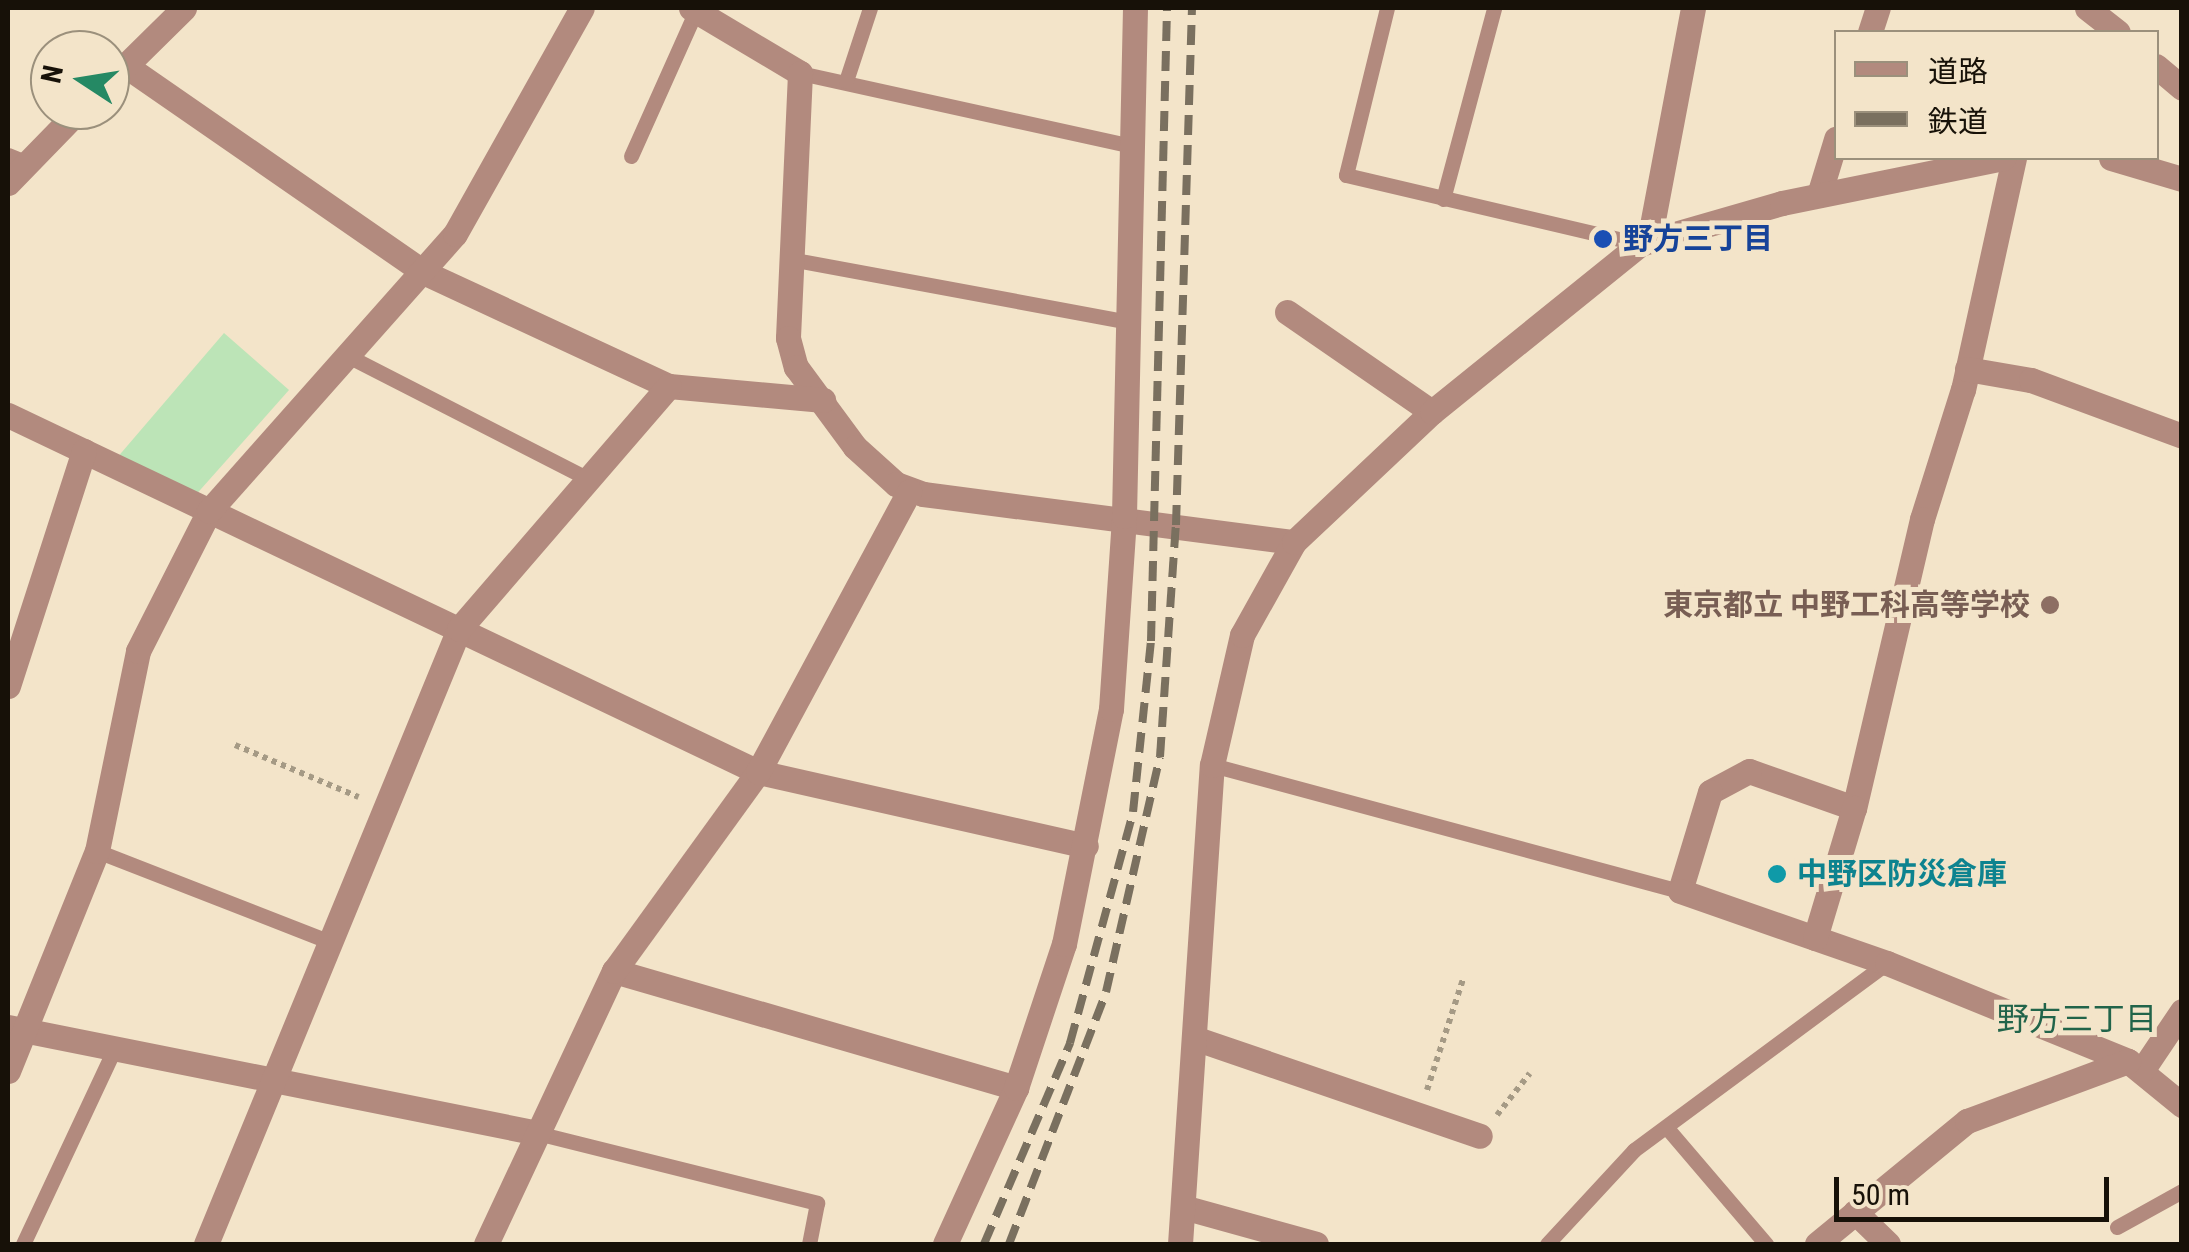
<!DOCTYPE html>
<meta charset="utf-8">
<style>
body{margin:0}
#map{position:relative;width:2189px;height:1252px;overflow:hidden;background:#f3e4c9;font-family:"Roboto Condensed","Noto Sans JP",sans-serif}
div>[style]{position:absolute}
.green>*{inset:0;background:#bce4b7}
.path>*{height:6px;margin-top:-3px;transform-origin:0;background:repeating-linear-gradient(90deg,#a59a85 0 5px,transparent 0 10px)}
.lane>*{height:15px;margin:-7.5px;padding:0 7.5px;transform-origin:7.5px;border-radius:7.5px;background:#b28a7e}
.street>*{height:25px;margin:-12.5px;padding:0 12.5px;transform-origin:12.5px;border-radius:12.5px;background:#b28a7e}
.rail>*{height:8px;margin-top:-4px;transform-origin:0;background:repeating-linear-gradient(90deg,#7a705f 0 20px,transparent 0 30px)}
.dots>*{width:28px;height:28px;translate:-50% -50%;box-sizing:border-box;border:5px solid #f3e4c9;border-radius:50%}
span{translate:-50% -50%;white-space:nowrap;text-align:center;line-height:1.15;-webkit-text-stroke:10px #f3e4c9;paint-order:stroke}
.transit-label{font-size:30px;color:#164399;font-weight:700}
.left{translate:0 -50%;text-align:left}
.education-label{font-size:30px;color:#785e54;font-weight:700}
.right{translate:-100% -50%;text-align:right}
.culture-label{font-size:30px;color:#0d838f;font-weight:700}
.neighbourhood-label{font-size:32px;color:#21644a}
.frame{position:absolute;inset:0;border:10px solid #171108;pointer-events:none}
.legend{position:absolute;left:1834px;top:30px;width:325px;height:130px;box-sizing:border-box;background:#f3e4c9;border:2px solid #9b907c;margin:0;padding:12px 18px;list-style:none;font-size:30px;color:#171108}
.legend li{display:flex;align-items:center;gap:20px;height:50px}
.legend b{width:50px;border:2px solid #9b907c}
.north{position:absolute;left:30px;top:30px;width:100px;height:100px;box-sizing:border-box;background:#f3e4c9;border:2px solid #9b907c;border-radius:50%;rotate:282deg;font-size:28px;font-weight:700;line-height:40px;text-align:center;color:#171108}
.north::after{content:'';display:block;margin:auto;width:35px;height:45px;background:#258964;clip-path:polygon(50% 0,100% 100%,50% 72%,0 100%)}
.scale{position:absolute;left:1834px;top:1177px;width:275px;height:45px;box-sizing:border-box;border:5px solid #171108;border-top:0;padding-left:12px;font-size:30px;line-height:35px;white-space:nowrap;color:#171108;-webkit-text-stroke:8px #f3e4c9;paint-order:stroke}
</style>
<div id="map">
<div class="green">
<i style="clip-path:polygon(224px 333px,289px 390px,193px 498px,116px 459px)"></i>
</div>
<div class="path">
<i style="left:235px;top:745px;width:134px;rotate:22.8deg"></i>
<i style="left:1427px;top:1090px;width:117px;rotate:-72deg"></i>
<i style="left:1497px;top:1115px;width:53px;rotate:-51.8deg"></i>
</div>
<div class="lane">
<i style="left:1387px;top:8px;width:172px;rotate:103.8deg"></i>
<i style="left:1346px;top:175px;width:302px;rotate:13.2deg"></i>
<i style="left:800px;top:73px;width:340px;rotate:12.4deg"></i>
<i style="left:846px;top:81px;width:77px;rotate:-71.8deg"></i>
<i style="left:8px;top:155px;width:16px;rotate:22deg"></i>
<i style="left:631px;top:156px;width:159px;rotate:-65.9deg"></i>
<i style="left:1443px;top:199px;width:198px;rotate:-75deg"></i>
<i style="left:795px;top:260px;width:339px;rotate:10.5deg"></i>
<i style="left:348px;top:356px;width:272px;rotate:27.1deg"></i>
<i style="left:1212px;top:765px;width:485px;rotate:15.1deg"></i>
<i style="left:97px;top:851px;width:251px;rotate:21.3deg"></i>
<i style="left:1667px;top:1128px;width:153px;rotate:49.5deg"></i>
<i style="left:533px;top:1132px;width:293px;rotate:14deg"></i>
<i style="left:817px;top:1203px;width:42px;rotate:101deg"></i>
<i style="left:2117px;top:1227px;width:74px;rotate:-29deg"></i>
<i style="left:23px;top:1244px;width:214px;rotate:-64.9deg"></i>
<i style="left:1547px;top:1244px;width:128px;rotate:-47.2deg"></i>
<i style="left:1634px;top:1150px;width:315px;rotate:-36.5deg"></i>
</div>
<div class="street">
<i style="left:691px;top:8px;width:127px;rotate:30.8deg"></i>
<i style="left:800px;top:73px;width:265px;rotate:92.6deg"></i>
<i style="left:788px;top:338px;width:30px;rotate:75deg"></i>
<i style="left:796px;top:367px;width:99px;rotate:53.6deg"></i>
<i style="left:855px;top:447px;width:55px;rotate:42.1deg"></i>
<i style="left:896px;top:484px;width:29px;rotate:20deg"></i>
<i style="left:923px;top:494px;width:374px;rotate:7.4deg"></i>
<i style="left:2087px;top:8px;width:39px;rotate:38deg"></i>
<i style="left:1870px;top:32px;width:25px;rotate:-72deg"></i>
<i style="left:126px;top:66px;width:361px;rotate:34.7deg"></i>
<i style="left:423px;top:272px;width:271px;rotate:24.9deg"></i>
<i style="left:669px;top:386px;width:155px;rotate:5.2deg"></i>
<i style="left:2156px;top:66px;width:34px;rotate:40deg"></i>
<i style="left:110px;top:81px;width:104px;rotate:-44.6deg"></i>
<i style="left:2014px;top:158px;width:237px;rotate:102.4deg"></i>
<i style="left:1963px;top:389px;width:136px;rotate:107.5deg"></i>
<i style="left:1922px;top:519px;width:297px;rotate:103.2deg"></i>
<i style="left:1854px;top:808px;width:111px;rotate:-160.6deg"></i>
<i style="left:1749px;top:771px;width:44px;rotate:151.7deg"></i>
<i style="left:1710px;top:792px;width:103px;rotate:106.9deg"></i>
<i style="left:1680px;top:891px;width:219px;rotate:19.2deg"></i>
<i style="left:1887px;top:963px;width:260px;rotate:22.1deg"></i>
<i style="left:2128px;top:1061px;width:70px;rotate:39.2deg"></i>
<i style="left:2111px;top:158px;width:74px;rotate:16.5deg"></i>
<i style="left:8px;top:183px;width:102px;rotate:-45.8deg"></i>
<i style="left:1819px;top:195px;width:59px;rotate:-73.1deg"></i>
<i style="left:1649px;top:241px;width:237px;rotate:-79.3deg"></i>
<i style="left:1287px;top:312px;width:176px;rotate:34.6deg"></i>
<i style="left:1967px;top:369px;width:65px;rotate:9.8deg"></i>
<i style="left:2031px;top:380px;width:161px;rotate:20.3deg"></i>
<i style="left:8px;top:415px;width:831px;rotate:25.45deg"></i>
<i style="left:758px;top:772px;width:336px;rotate:12.7deg"></i>
<i style="left:8px;top:686px;width:247px;rotate:-72.1deg"></i>
<i style="left:1815px;top:938px;width:136px;rotate:-73.3deg"></i>
<i style="left:614px;top:971px;width:419px;rotate:16.2deg"></i>
<i style="left:8px;top:1027px;width:535px;rotate:11.31deg"></i>
<i style="left:1194px;top:1038px;width:302px;rotate:18.9deg"></i>
<i style="left:2143px;top:1069px;width:70px;rotate:-56.1deg"></i>
<i style="left:8px;top:1071px;width:237px;rotate:-68deg"></i>
<i style="left:97px;top:851px;width:204px;rotate:-78.4deg"></i>
<i style="left:138px;top:651px;width:157px;rotate:-63.1deg"></i>
<i style="left:209px;top:511px;width:370px;rotate:-48.4deg"></i>
<i style="left:455px;top:234px;width:259px;rotate:-60.7deg"></i>
<i style="left:1183px;top:1207px;width:138px;rotate:15.5deg"></i>
<i style="left:1855px;top:1212px;width:46px;rotate:44.1deg"></i>
<i style="left:206px;top:1244px;width:665px;rotate:-67.64deg"></i>
<i style="left:459px;top:629px;width:321px;rotate:-49.2deg"></i>
<i style="left:486px;top:1244px;width:302px;rotate:-64.9deg"></i>
<i style="left:614px;top:971px;width:246px;rotate:-54.1deg"></i>
<i style="left:758px;top:772px;width:319px;rotate:-61.7deg"></i>
<i style="left:945px;top:1244px;width:171px;rotate:-65.5deg"></i>
<i style="left:1016px;top:1088px;width:152px;rotate:-71.6deg"></i>
<i style="left:1064px;top:944px;width:240px;rotate:-78.7deg"></i>
<i style="left:1111px;top:709px;width:193px;rotate:-86.1deg"></i>
<i style="left:1124px;top:516px;width:508px;rotate:-88.76deg"></i>
<i style="left:1180px;top:1244px;width:480px;rotate:-86.2deg"></i>
<i style="left:1212px;top:765px;width:133px;rotate:-77deg"></i>
<i style="left:1242px;top:635px;width:107px;rotate:-60.8deg"></i>
<i style="left:1294px;top:542px;width:190px;rotate:-43.3deg"></i>
<i style="left:1432px;top:412px;width:267px;rotate:-38.9deg"></i>
<i style="left:1640px;top:244px;width:148px;rotate:-16.1deg"></i>
<i style="left:1782px;top:203px;width:226px;rotate:-11.5deg"></i>
<i style="left:1817px;top:1244px;width:194px;rotate:-39.4deg"></i>
<i style="left:1967px;top:1121px;width:172px;rotate:-20.4deg"></i>
</div>
<div class="rail">
<i style="left:984px;top:1244px;width:219px;rotate:-66.8deg"></i>
<i style="left:1070px;top:1043px;width:239px;rotate:-74.7deg"></i>
<i style="left:1133px;top:812px;width:172px;rotate:-84deg"></i>
<i style="left:1151px;top:641px;width:633px;rotate:-88.55deg"></i>
<i style="left:1009px;top:1244px;width:270px;rotate:-68.9deg"></i>
<i style="left:1106px;top:992px;width:241px;rotate:-77.1deg"></i>
<i style="left:1160px;top:757px;width:233px;rotate:-86.1deg"></i>
<i style="left:1176px;top:525px;width:517px;rotate:-88.23deg"></i>
</div>
<div class="dots">
<i style="left:1603px;top:239px;background:#1a4fb4"></i>
<i style="left:2050px;top:605px;background:#8d6e63"></i>
<i style="left:1777px;top:874px;background:#0f9aa8"></i>
</div>
<div class="transit-label">
<span class="left" style="left:1623px;top:239px">野方三丁目</span>
</div>
<div class="education-label">
<span class="right" style="left:2030px;top:605px">東京都立 中野工科高等学校</span>
</div>
<div class="culture-label">
<span class="left" style="left:1797px;top:874px">中野区防災倉庫</span>
</div>
<div class="neighbourhood-label">
<span style="left:2077px;top:1019px">野方三丁目</span>
</div>
<div class="frame"></div>
<ul class="legend">
<li><b style="height:12px;background:#b28a7e"></b>道路</li>
<li><b style="height:12px;background:#7a705f"></b>鉄道</li>
</ul>
<div class="north">N</div>
<div class="scale">50 m</div>
</div>
